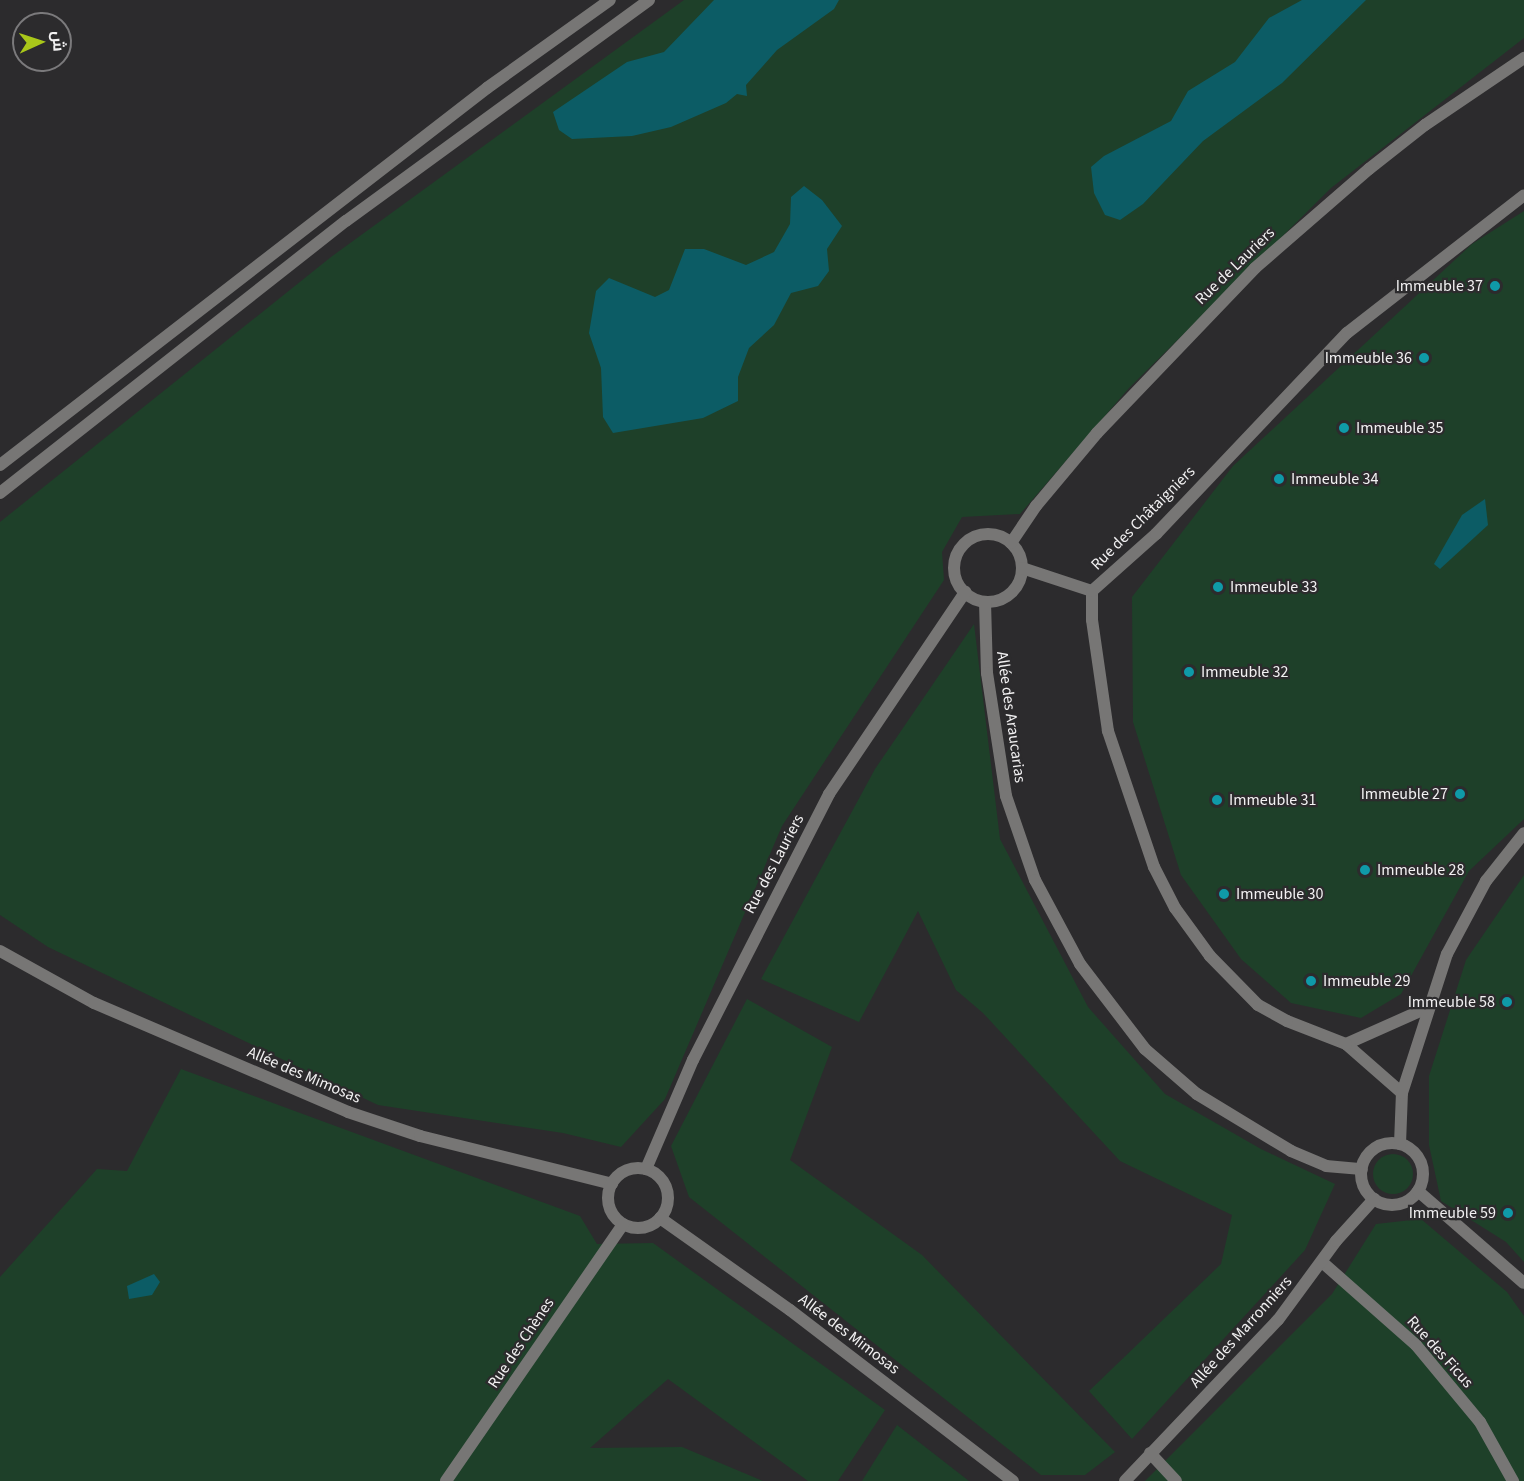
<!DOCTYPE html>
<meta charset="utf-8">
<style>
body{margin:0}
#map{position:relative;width:1524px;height:1481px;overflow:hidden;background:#2c2b2d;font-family:"Source Sans 3",Cairo,sans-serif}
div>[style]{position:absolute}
.green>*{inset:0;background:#1e4029}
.round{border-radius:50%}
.water>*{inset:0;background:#0c5c65}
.minor>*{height:12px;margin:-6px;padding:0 6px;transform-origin:6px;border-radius:6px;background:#777675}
.minor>.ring{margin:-6px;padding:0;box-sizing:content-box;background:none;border:12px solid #777675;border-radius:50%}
.tertiary>*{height:12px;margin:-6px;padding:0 6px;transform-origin:6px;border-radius:6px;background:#777675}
.dots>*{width:16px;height:16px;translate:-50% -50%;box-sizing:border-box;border:3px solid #2c2b2d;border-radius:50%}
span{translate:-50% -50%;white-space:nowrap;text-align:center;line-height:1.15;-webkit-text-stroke:4.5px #2c2b2d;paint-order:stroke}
.street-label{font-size:16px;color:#f2f1f2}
.poi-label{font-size:16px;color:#f2f1f2}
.right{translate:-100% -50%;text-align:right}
.left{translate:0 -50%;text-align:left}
.north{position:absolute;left:12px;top:12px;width:60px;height:60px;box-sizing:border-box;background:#2c2b2d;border:2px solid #7b7a7c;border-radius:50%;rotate:87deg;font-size:16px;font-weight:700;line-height:24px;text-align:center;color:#f2f1f2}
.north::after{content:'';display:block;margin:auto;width:21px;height:27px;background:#a9c71a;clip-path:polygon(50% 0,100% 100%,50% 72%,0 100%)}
</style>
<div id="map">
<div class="green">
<i style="clip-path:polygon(684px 0,1524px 0,1524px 38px,1331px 188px,1129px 388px,1020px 514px,962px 517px,942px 552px,944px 580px,782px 826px,665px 1099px,621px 1147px,563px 1133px,378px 1105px,48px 947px,0 915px,0 522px,331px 257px)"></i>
<i style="clip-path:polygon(1524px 211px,1524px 819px,1469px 871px,1401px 994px,1361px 1018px,1291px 1003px,1241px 959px,1181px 875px,1133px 722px,1132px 597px,1233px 466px,1472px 244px)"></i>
<i style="clip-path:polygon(974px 624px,1000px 839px,1088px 1007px,1165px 1094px,1261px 1149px,1335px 1184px,1305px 1250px,1132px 1439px,1089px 1391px,1221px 1264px,1232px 1215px,1120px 1161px,983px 1013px,956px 990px,918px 911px,859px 1022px,761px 979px,875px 769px)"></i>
<i style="clip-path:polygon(1524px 875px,1524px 1262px,1506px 1242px,1441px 1201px,1429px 1145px,1429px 1076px,1466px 960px)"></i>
<i style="clip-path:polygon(747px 999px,832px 1047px,790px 1160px,922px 1255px,1115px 1452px,1085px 1475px,1041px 1475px,689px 1197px,671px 1146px)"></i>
<i style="clip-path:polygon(181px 1069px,580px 1216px,597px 1244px,653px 1243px,885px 1410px,838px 1481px,808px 1481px,668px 1379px,590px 1448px,682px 1447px,763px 1481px,0 1481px,0 1277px,97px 1169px,127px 1171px)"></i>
<i class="round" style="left:1373px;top:1154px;width:40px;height:40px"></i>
<i style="clip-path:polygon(1421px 1219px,1507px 1292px,1524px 1316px,1524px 1481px,1145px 1481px,1332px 1294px,1376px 1224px)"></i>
<i style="clip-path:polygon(897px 1425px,969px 1481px,862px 1481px)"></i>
</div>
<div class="water">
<i style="clip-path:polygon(714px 0,839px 0,834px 9px,777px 50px,746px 85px,747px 96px,737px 94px,726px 103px,671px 127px,632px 136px,572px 139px,559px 130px,553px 112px,627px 62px,664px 52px)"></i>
<i style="clip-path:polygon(1302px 0,1366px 0,1282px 83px,1203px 141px,1143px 204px,1120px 220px,1105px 215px,1094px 193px,1091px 167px,1104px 156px,1171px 121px,1188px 91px,1235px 62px,1269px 18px)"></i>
<i style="clip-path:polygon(804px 186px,822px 200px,842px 226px,827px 249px,829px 271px,818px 286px,791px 293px,774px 325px,749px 348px,738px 377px,738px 401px,703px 418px,613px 433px,603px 417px,601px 368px,589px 333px,596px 291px,609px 278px,655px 297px,669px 290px,685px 249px,704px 249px,746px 265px,774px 252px,790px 224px,791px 197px)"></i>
<i style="clip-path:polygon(1485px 499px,1488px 525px,1440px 569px,1434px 564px,1462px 515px)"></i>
<i style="clip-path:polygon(154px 1274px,160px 1282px,152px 1295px,129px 1299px,127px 1286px)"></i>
</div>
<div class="minor">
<i class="ring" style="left:954px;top:534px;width:56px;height:56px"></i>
<i style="left:1011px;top:543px;width:45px;rotate:-56deg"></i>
<i style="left:1036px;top:506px;width:95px;rotate:-50.1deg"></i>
<i style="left:1097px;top:433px;width:228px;rotate:-46.2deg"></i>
<i style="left:1255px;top:268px;width:151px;rotate:-41deg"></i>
<i style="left:1369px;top:169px;width:71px;rotate:-38.2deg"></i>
<i style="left:1425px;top:125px;width:120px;rotate:-34.1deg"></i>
<i style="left:1022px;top:568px;width:74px;rotate:18.2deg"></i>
<i style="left:985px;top:602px;width:71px;rotate:88.4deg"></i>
<i style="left:987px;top:673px;width:124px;rotate:81.2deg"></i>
<i style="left:1006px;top:796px;width:89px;rotate:71deg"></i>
<i style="left:1035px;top:880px;width:95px;rotate:61.8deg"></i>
<i style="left:1080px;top:964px;width:107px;rotate:52.6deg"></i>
<i style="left:1145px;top:1049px;width:69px;rotate:40.9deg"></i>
<i style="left:1197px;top:1094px;width:110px;rotate:31.2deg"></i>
<i style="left:1291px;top:1151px;width:38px;rotate:23deg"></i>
<i style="left:1326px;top:1166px;width:36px;rotate:5deg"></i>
<i style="left:0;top:951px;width:107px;rotate:29deg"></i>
<i style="left:94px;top:1003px;width:276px;rotate:23.2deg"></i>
<i style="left:348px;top:1112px;width:76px;rotate:18.4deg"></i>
<i style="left:420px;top:1136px;width:198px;rotate:14deg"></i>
<i style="left:1346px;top:1044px;width:89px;rotate:-24deg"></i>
<i style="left:1402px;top:1093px;width:74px;rotate:-138.8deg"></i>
<i style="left:1346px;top:1044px;width:63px;rotate:-158.7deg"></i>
<i style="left:1287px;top:1021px;width:33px;rotate:-151deg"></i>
<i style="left:1258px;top:1005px;width:69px;rotate:-134.4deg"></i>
<i style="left:1210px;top:956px;width:59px;rotate:-126.1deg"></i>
<i style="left:1175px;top:908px;width:46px;rotate:-117.1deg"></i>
<i style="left:1154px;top:867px;width:144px;rotate:-108.7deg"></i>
<i style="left:1108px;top:731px;width:112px;rotate:-98.2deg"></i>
<i style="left:1092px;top:620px;width:29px;rotate:-90deg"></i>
<i style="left:1092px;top:591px;width:86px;rotate:-41.7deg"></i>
<i style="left:1156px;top:534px;width:277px;rotate:-46.5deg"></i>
<i style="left:1347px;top:333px;width:224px;rotate:-37.9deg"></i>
<i class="ring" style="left:1361px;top:1143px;width:50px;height:50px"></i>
<i style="left:1400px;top:1144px;width:51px;rotate:-87.8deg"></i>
<i style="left:1402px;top:1093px;width:146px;rotate:-72.1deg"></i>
<i style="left:1447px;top:954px;width:83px;rotate:-61.9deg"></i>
<i style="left:1486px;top:881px;width:61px;rotate:-51.6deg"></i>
<i class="ring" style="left:608px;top:1168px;width:48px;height:48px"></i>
<i style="left:646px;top:1169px;width:119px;rotate:-66.7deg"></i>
<i style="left:693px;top:1060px;width:299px;rotate:-62.9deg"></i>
<i style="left:829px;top:794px;width:244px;rotate:-56deg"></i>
<i style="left:1418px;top:1191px;width:140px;rotate:41deg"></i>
<i style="left:660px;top:1218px;width:159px;rotate:35.3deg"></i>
<i style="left:790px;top:1310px;width:281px;rotate:37.5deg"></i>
<i style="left:1322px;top:1262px;width:125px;rotate:41.4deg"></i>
<i style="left:1416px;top:1345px;width:100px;rotate:50.3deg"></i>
<i style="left:1480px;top:1422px;width:68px;rotate:60.8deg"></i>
<i style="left:1150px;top:1453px;width:38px;rotate:47deg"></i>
<i style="left:446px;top:1481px;width:312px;rotate:-55.4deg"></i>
<i style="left:1125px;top:1481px;width:222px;rotate:-46.5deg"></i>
<i style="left:1278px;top:1320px;width:98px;rotate:-53.7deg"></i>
<i style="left:1336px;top:1241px;width:57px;rotate:-47.9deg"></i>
</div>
<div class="tertiary">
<i style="left:0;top:465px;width:616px;rotate:-37.74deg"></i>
<i style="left:487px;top:88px;width:151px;rotate:-35.6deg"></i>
<i style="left:0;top:493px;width:440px;rotate:-38.2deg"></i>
<i style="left:346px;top:221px;width:375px;rotate:-36.1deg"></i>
</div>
<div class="dots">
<i style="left:1495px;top:286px;background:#0f9aa8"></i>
<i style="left:1424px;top:358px;background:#0f9aa8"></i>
<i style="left:1344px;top:428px;background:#0f9aa8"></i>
<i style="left:1279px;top:479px;background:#0f9aa8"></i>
<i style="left:1218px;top:587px;background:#0f9aa8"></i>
<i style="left:1189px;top:672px;background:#0f9aa8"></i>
<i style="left:1460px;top:794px;background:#0f9aa8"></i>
<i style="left:1217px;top:800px;background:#0f9aa8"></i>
<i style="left:1365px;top:870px;background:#0f9aa8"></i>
<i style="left:1224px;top:894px;background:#0f9aa8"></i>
<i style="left:1311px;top:981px;background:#0f9aa8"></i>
<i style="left:1507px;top:1002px;background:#0f9aa8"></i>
<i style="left:1508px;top:1213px;background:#0f9aa8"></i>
</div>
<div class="street-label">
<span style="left:1235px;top:266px;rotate:-44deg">Rue de Lauriers</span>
<span style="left:1143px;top:518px;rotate:-45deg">Rue des Châtaigniers</span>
<span style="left:1011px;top:717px;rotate:82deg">Allée des Araucarias</span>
<span style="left:774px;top:864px;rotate:-62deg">Rue des Lauriers</span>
<span style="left:304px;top:1075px;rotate:23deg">Allée des Mimosas</span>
<span style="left:1241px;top:1332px;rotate:-48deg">Allée des Marronniers</span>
<span style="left:849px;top:1334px;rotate:37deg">Allée des Mimosas</span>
<span style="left:521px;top:1343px;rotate:-56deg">Rue des Chènes</span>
<span style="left:1440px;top:1352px;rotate:48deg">Rue des Ficus</span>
</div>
<div class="poi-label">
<span class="right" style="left:1483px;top:286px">Immeuble 37</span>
<span class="right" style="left:1412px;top:358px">Immeuble 36</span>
<span class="left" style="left:1356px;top:428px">Immeuble 35</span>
<span class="left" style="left:1291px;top:479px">Immeuble 34</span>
<span class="left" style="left:1230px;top:587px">Immeuble 33</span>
<span class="left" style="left:1201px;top:672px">Immeuble 32</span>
<span class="right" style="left:1448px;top:794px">Immeuble 27</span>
<span class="left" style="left:1229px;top:800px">Immeuble 31</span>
<span class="left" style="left:1377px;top:870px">Immeuble 28</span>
<span class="left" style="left:1236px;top:894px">Immeuble 30</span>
<span class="left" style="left:1323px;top:981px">Immeuble 29</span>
<span class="right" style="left:1495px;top:1002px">Immeuble 58</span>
<span class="right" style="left:1496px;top:1213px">Immeuble 59</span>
</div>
<div class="north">ش</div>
</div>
